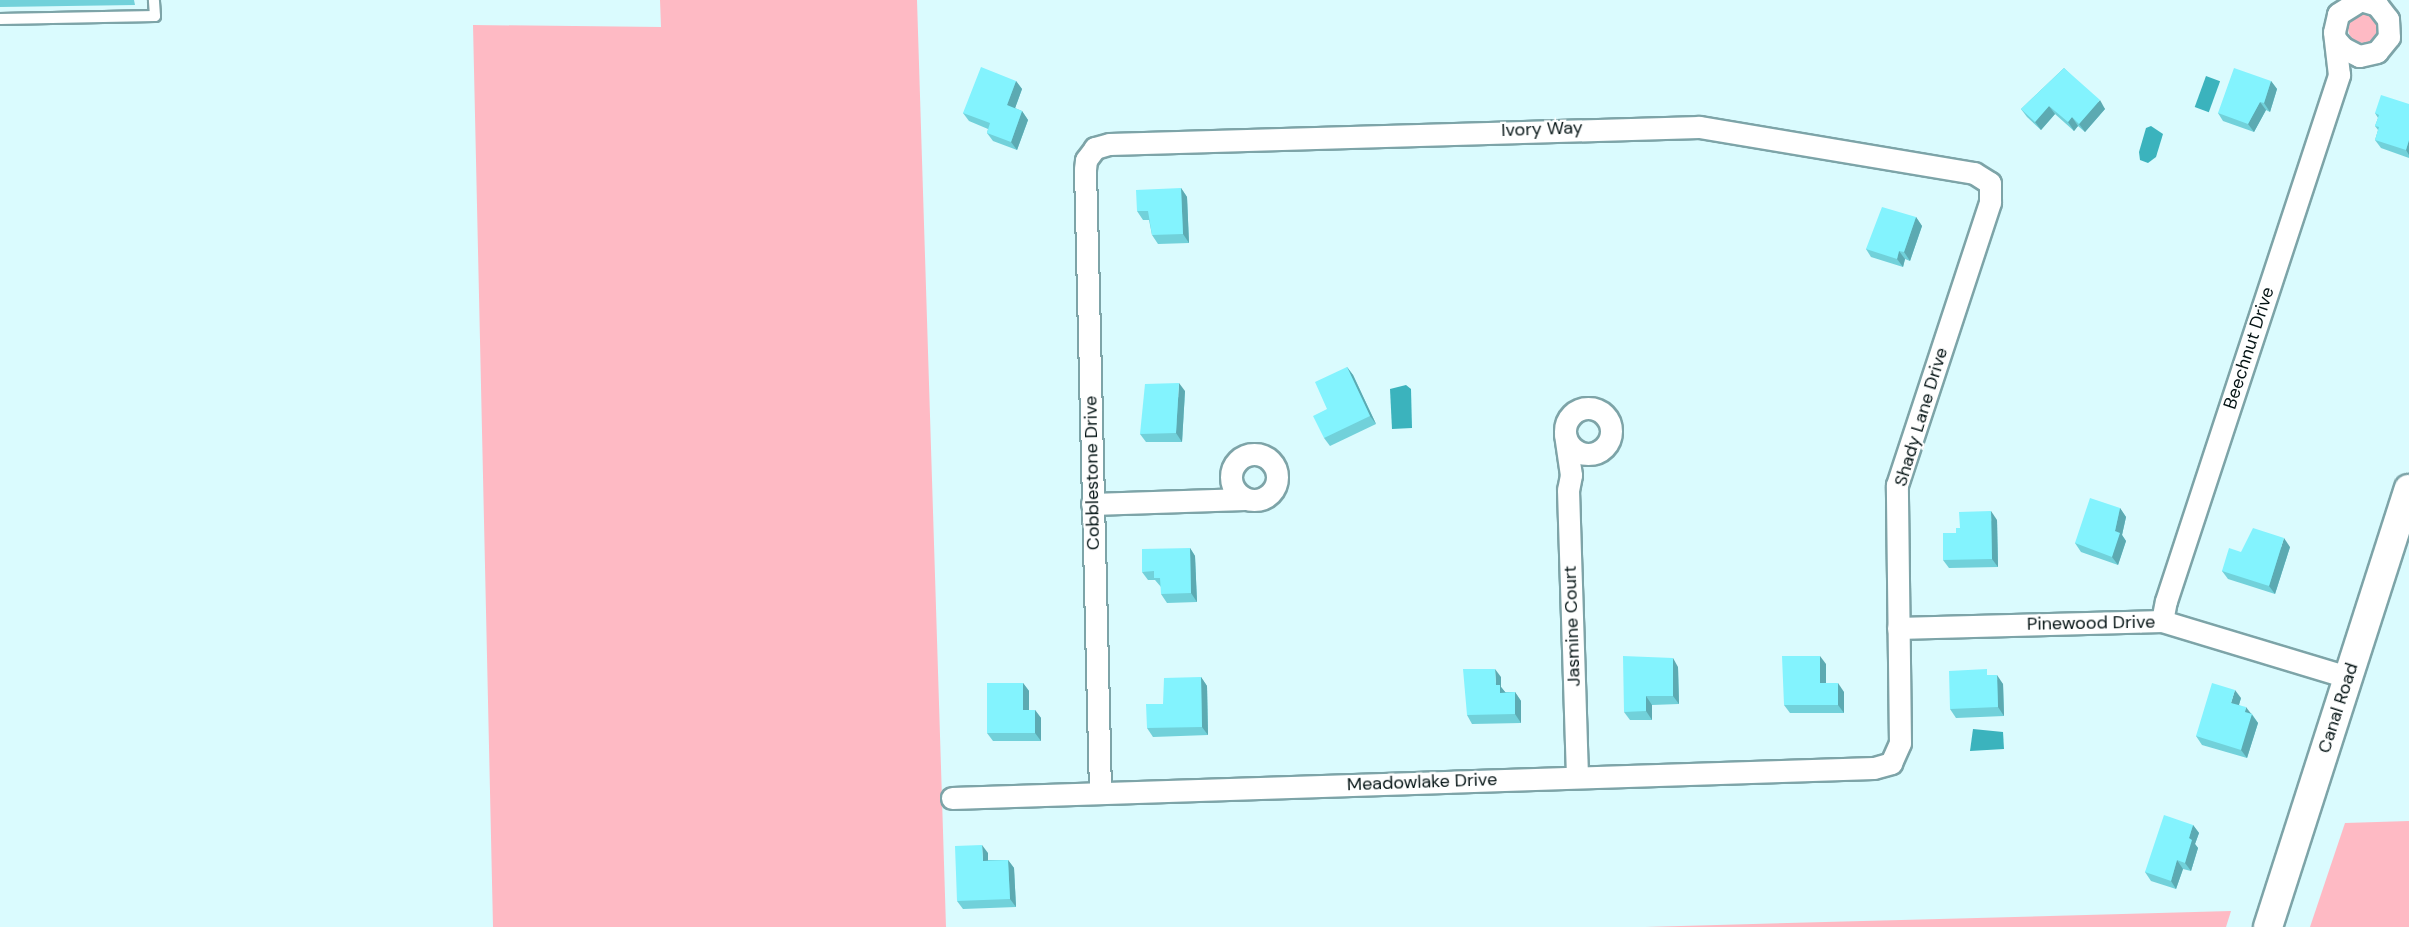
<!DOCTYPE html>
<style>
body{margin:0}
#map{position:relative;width:2409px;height:927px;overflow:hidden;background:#dafbfe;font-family:"DM Sans",sans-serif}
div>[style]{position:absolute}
.green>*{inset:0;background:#febac4}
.round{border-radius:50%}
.water>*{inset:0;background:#3bb3bd;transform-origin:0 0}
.roads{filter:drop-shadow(2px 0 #7da4a8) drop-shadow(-2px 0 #7da4a8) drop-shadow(0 2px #7da4a8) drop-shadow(0 -2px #7da4a8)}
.lane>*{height:10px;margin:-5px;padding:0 5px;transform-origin:5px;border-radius:5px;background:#fff}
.street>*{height:21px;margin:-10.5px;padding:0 10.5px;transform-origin:10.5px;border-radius:10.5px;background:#fff}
.street>.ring{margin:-10.5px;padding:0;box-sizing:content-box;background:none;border:21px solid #fff;border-radius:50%}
.secondary>*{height:28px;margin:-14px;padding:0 14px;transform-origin:14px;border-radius:14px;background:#fff}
.wall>*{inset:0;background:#71d1da}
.shaded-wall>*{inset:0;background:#5caab2}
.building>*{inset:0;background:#83f3fe}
span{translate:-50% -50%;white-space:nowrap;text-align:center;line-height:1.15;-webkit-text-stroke:4.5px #fff;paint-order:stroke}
.street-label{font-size:18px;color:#041314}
</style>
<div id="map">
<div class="green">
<i style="clip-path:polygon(660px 0,917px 0,946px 927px,493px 927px,473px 25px,661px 27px)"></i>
<i class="round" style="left:2348px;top:13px;width:30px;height:30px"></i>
<i style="clip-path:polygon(2409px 821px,2409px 927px,2310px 927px,2345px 823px)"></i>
<i style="clip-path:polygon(2231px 911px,2226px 927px,1645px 927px)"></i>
</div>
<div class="water">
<i style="left:2206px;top:76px;width:15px;height:33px;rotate:20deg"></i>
<i style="clip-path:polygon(2151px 126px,2163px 134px,2156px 157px,2148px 163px,2140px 160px,2139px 152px,2146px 128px)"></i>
<i style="clip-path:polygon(1406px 385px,1411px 389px,1412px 428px,1392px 429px,1390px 389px)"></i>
<i style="clip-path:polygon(1973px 729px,2003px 732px,2004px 749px,1970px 751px)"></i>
</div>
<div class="roads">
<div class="lane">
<i style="left:0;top:19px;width:155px;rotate:-1.1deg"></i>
<i style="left:155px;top:16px;width:16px;rotate:-94deg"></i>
</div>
<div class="street">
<i class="ring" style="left:1565px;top:408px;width:25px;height:25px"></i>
<i style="left:1565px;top:434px;width:41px;rotate:81.7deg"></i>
<i style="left:1571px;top:475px;width:15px;rotate:101deg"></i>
<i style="left:1568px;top:490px;width:287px;rotate:88.2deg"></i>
<i class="ring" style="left:1231px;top:454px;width:25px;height:25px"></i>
<i style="left:1092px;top:504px;width:153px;rotate:-1.9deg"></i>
<i style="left:2162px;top:621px;width:20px;rotate:-79deg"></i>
<i style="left:2166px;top:601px;width:554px;rotate:-71.79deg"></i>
<i style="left:2339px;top:75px;width:43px;rotate:-96.6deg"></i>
<i style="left:2334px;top:32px;width:18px;rotate:-77deg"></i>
<i style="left:2338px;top:14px;width:26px;rotate:-32deg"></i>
<i style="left:2360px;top:0;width:18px;rotate:16deg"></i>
<i style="left:2377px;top:5px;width:18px;rotate:52deg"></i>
<i style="left:2388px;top:19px;width:18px;rotate:87deg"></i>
<i style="left:2389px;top:37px;width:19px;rotate:129deg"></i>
<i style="left:2377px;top:52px;width:18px;rotate:167deg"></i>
<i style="left:2359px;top:56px;width:18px;rotate:-153deg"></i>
<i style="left:2343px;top:48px;width:9px;rotate:-131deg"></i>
<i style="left:1898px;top:628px;width:264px;rotate:-1.5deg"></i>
<i style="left:2162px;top:621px;width:194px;rotate:16.8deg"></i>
<i style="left:952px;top:798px;width:922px;rotate:-1.86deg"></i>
<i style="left:1874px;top:768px;width:18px;rotate:-16deg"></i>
<i style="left:1891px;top:763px;width:22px;rotate:-66deg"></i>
<i style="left:1900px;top:743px;width:258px;rotate:-90.7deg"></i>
<i style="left:1897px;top:485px;width:298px;rotate:-71.8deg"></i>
<i style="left:1990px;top:202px;width:19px;rotate:-90deg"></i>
<i style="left:1990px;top:183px;width:19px;rotate:-148deg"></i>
<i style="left:1974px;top:173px;width:279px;rotate:-170.5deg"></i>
<i style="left:1699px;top:127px;width:590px;rotate:178.35deg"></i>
<i style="left:1109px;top:144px;width:15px;rotate:164deg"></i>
<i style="left:1095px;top:148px;width:15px;rotate:127deg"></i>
<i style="left:1086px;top:160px;width:9px;rotate:96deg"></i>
<i style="left:1085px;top:169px;width:624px;rotate:88.62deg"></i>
</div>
<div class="secondary">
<i style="left:2268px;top:927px;width:460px;rotate:-72.2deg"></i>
</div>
</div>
<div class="wall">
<i style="clip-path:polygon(0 0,134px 0,135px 5px,0 7px)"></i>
<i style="clip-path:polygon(2064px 68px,2105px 109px,2085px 132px,2078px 126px,2074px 131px,2055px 114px,2041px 130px,2027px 117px,2021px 109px)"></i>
<i style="clip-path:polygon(1016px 81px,1022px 89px,1015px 108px,1022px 111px,1028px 120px,1017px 150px,993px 141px,987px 133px,988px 129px,969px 121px,963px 113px)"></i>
<i style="clip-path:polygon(2271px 81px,2277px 89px,2270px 112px,2266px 110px,2254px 132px,2223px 121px,2218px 113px)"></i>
<i style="clip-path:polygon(2409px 104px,2409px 158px,2381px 148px,2375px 140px,2378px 130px,2375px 126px,2378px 118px,2375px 113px)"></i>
<i style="clip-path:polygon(1181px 188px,1187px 197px,1189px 243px,1158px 244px,1152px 235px,1149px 220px,1143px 220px,1137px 211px)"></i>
<i style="clip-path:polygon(1916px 217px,1922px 226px,1910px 261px,1905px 259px,1903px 267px,1871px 257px,1866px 249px)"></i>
<i style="clip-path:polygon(1347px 367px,1353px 375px,1376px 424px,1330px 446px,1324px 438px,1327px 409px)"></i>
<i style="clip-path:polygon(1185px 391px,1182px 442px,1146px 442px,1140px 434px)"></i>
<i style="clip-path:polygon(2120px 508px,2126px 517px,2122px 535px,2126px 541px,2118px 565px,2081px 552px,2075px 543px)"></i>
<i style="clip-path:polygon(1997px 520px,1998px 567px,1949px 568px,1943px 560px,1956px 533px,1960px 528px)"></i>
<i style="clip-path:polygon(2290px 547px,2275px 594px,2228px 579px,2222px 571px,2241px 552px)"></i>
<i style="clip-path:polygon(1190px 548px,1195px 556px,1197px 602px,1167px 603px,1161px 594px,1161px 587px,1155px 580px,1148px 580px,1142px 572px)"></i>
<i style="clip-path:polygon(1826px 664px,1826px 683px,1844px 692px,1844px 713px,1790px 713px,1784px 705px)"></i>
<i style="clip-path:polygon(1678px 667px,1679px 704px,1652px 705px,1652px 720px,1630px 720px,1624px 712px)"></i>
<i style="clip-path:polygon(1991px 675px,2003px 684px,2004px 716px,1956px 718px,1950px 709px)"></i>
<i style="clip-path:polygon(1201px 677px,1207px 686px,1208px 735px,1153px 737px,1147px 728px)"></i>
<i style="clip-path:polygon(1501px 677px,1501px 687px,1505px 692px,1515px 692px,1521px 701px,1521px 723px,1472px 724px,1467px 715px)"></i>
<i style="clip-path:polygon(1023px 683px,1029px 691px,1029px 710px,1035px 710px,1041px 718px,1041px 741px,993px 741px,987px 733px)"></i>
<i style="clip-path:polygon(2241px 698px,2239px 705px,2252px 714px,2258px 723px,2247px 758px,2202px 745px,2196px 736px)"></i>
<i style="clip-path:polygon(2193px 825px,2199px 833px,2195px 844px,2198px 848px,2191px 871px,2183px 869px,2176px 889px,2151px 881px,2145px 872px)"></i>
<i style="clip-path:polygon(988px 853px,988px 860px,1008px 860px,1014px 868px,1016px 907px,963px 909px,957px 901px)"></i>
</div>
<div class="shaded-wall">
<i style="clip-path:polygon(1016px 81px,1022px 89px,1013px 114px,1007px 105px)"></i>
<i style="clip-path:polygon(2271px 81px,2277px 89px,2270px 112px,2264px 103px)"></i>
<i style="clip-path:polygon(2100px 100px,2105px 109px,2085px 132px,2079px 124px)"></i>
<i style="clip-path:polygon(2260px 102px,2266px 110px,2254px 132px,2248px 124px)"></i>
<i style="clip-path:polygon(2049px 106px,2055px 114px,2041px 130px,2035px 122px)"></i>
<i style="clip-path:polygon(1022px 111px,1028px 120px,1017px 150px,1011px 142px)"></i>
<i style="clip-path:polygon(2072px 117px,2078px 126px,2074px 131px,2068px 122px)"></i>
<i style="clip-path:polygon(2409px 140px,2409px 155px,2406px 150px)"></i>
<i style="clip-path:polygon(1181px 188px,1187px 197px,1189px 243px,1183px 234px)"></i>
<i style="clip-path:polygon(1916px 217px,1922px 226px,1910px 261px,1904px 252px)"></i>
<i style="clip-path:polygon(1899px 251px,1905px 259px,1903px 267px,1897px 259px)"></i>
<i style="clip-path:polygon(1347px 367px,1353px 375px,1376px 424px,1370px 416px)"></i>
<i style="clip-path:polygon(1179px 383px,1185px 391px,1182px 442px,1176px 433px)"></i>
<i style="clip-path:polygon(2120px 508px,2126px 517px,2122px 535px,2126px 541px,2118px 565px,2112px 557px,2115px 531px)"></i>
<i style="clip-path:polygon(1991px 511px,1997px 520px,1998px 567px,1992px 559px)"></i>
<i style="clip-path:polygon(2284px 538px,2290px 547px,2275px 594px,2269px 586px)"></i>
<i style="clip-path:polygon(1190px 548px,1195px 556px,1197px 602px,1191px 593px)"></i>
<i style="clip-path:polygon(1820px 656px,1826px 664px,1826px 692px,1820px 683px)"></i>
<i style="clip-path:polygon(1673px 658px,1678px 667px,1679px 704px,1673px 696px)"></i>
<i style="clip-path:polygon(1495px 669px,1501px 677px,1501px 687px,1506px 693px,1500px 693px,1496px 685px)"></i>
<i style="clip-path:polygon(1997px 675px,2003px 684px,2004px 716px,1998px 707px)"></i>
<i style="clip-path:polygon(1201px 677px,1207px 686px,1208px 735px,1202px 727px)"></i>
<i style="clip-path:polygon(1023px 683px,1029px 691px,1029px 718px,1023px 710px)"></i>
<i style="clip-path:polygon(1838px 683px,1844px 692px,1844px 713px,1838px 705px)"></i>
<i style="clip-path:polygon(2235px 690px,2241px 698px,2237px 711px,2231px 703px)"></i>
<i style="clip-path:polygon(1515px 692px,1521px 701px,1521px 723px,1515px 714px)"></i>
<i style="clip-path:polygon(1646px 696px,1652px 705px,1652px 720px,1646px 711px)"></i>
<i style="clip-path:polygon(2246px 707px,2258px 723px,2247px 758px,2241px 750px,2245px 712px)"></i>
<i style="clip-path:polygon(1035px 710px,1041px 718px,1041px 741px,1035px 733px)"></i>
<i style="clip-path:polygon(2193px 825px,2199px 833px,2195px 844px,2198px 848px,2191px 871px,2185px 863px,2189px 838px)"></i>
<i style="clip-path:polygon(982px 845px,988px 853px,988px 869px,983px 861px)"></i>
<i style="clip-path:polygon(1008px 860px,1014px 868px,1016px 907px,1010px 899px)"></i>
<i style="clip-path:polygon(2177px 860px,2183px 869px,2176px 889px,2171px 881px)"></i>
</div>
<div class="building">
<i style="clip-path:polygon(981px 67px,1016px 81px,1007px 105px,1022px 111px,1011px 142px,987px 133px,990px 123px,963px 113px)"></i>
<i style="clip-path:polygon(2064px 68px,2100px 100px,2079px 124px,2072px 117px,2068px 122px,2049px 106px,2035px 122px,2021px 109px)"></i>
<i style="clip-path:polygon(2234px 68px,2271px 81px,2264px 103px,2260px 102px,2248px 124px,2218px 113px)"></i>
<i style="clip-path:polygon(2381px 95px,2409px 104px,2409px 140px,2406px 150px,2375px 140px,2379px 127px,2375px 126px,2379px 115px,2375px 113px)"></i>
<i style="clip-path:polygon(1181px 188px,1183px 234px,1152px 235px,1148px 211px,1137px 211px,1136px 190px)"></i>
<i style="clip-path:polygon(1882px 207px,1916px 217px,1904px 252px,1899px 251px,1897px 259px,1866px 249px)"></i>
<i style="clip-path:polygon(1347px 367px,1370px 416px,1324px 438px,1313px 416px,1327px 409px,1315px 382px)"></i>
<i style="clip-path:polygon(1179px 383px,1176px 433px,1140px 434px,1145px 384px)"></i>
<i style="clip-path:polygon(2090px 498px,2120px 508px,2115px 531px,2120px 533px,2112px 557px,2075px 543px)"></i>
<i style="clip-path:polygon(1991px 511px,1992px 559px,1943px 560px,1943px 533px,1956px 533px,1956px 528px,1960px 528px,1959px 512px)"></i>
<i style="clip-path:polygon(2253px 528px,2284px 538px,2269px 586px,2222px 571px,2229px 548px,2241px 552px)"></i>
<i style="clip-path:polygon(1190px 548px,1191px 593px,1161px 594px,1160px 578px,1154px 578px,1154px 571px,1142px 572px,1142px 549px)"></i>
<i style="clip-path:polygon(1623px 656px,1673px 658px,1673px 696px,1646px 696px,1646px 711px,1624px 712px)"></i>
<i style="clip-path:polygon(1782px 656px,1820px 656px,1820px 683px,1838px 683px,1838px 705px,1784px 705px)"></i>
<i style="clip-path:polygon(1463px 669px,1495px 669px,1496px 685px,1500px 685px,1500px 693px,1515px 692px,1515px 714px,1467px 715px)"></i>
<i style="clip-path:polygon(1987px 669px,1987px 675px,1997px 675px,1998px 707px,1950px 709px,1949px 671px)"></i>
<i style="clip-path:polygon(1201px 677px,1202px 727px,1147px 728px,1146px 704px,1163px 704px,1164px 678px)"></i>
<i style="clip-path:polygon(987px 683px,1023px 683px,1023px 710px,1035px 710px,1035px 733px,987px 733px)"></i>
<i style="clip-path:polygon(2212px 683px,2235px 690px,2231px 703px,2246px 707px,2245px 712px,2252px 714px,2241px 750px,2196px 736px)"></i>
<i style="clip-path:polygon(2164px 815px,2193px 825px,2189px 838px,2192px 840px,2185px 863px,2177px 860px,2171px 881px,2145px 872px)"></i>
<i style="clip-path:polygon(982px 845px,983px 861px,1008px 860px,1010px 899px,957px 901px,955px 846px)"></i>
</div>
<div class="street-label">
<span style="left:1542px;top:129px;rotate:-2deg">Ivory Way</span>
<span style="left:2249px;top:348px;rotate:-72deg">Beechnut Drive</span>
<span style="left:1921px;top:417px;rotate:-73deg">Shady Lane Drive</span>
<span style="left:1092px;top:473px;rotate:-91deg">Cobblestone Drive</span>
<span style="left:2091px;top:623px;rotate:-1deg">Pinewood Drive</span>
<span style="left:1572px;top:626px;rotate:-92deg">Jasmine Court</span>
<span style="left:2338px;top:708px;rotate:-72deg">Canal Road</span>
<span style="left:1422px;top:782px;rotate:-2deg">Meadowlake Drive</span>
</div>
</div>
